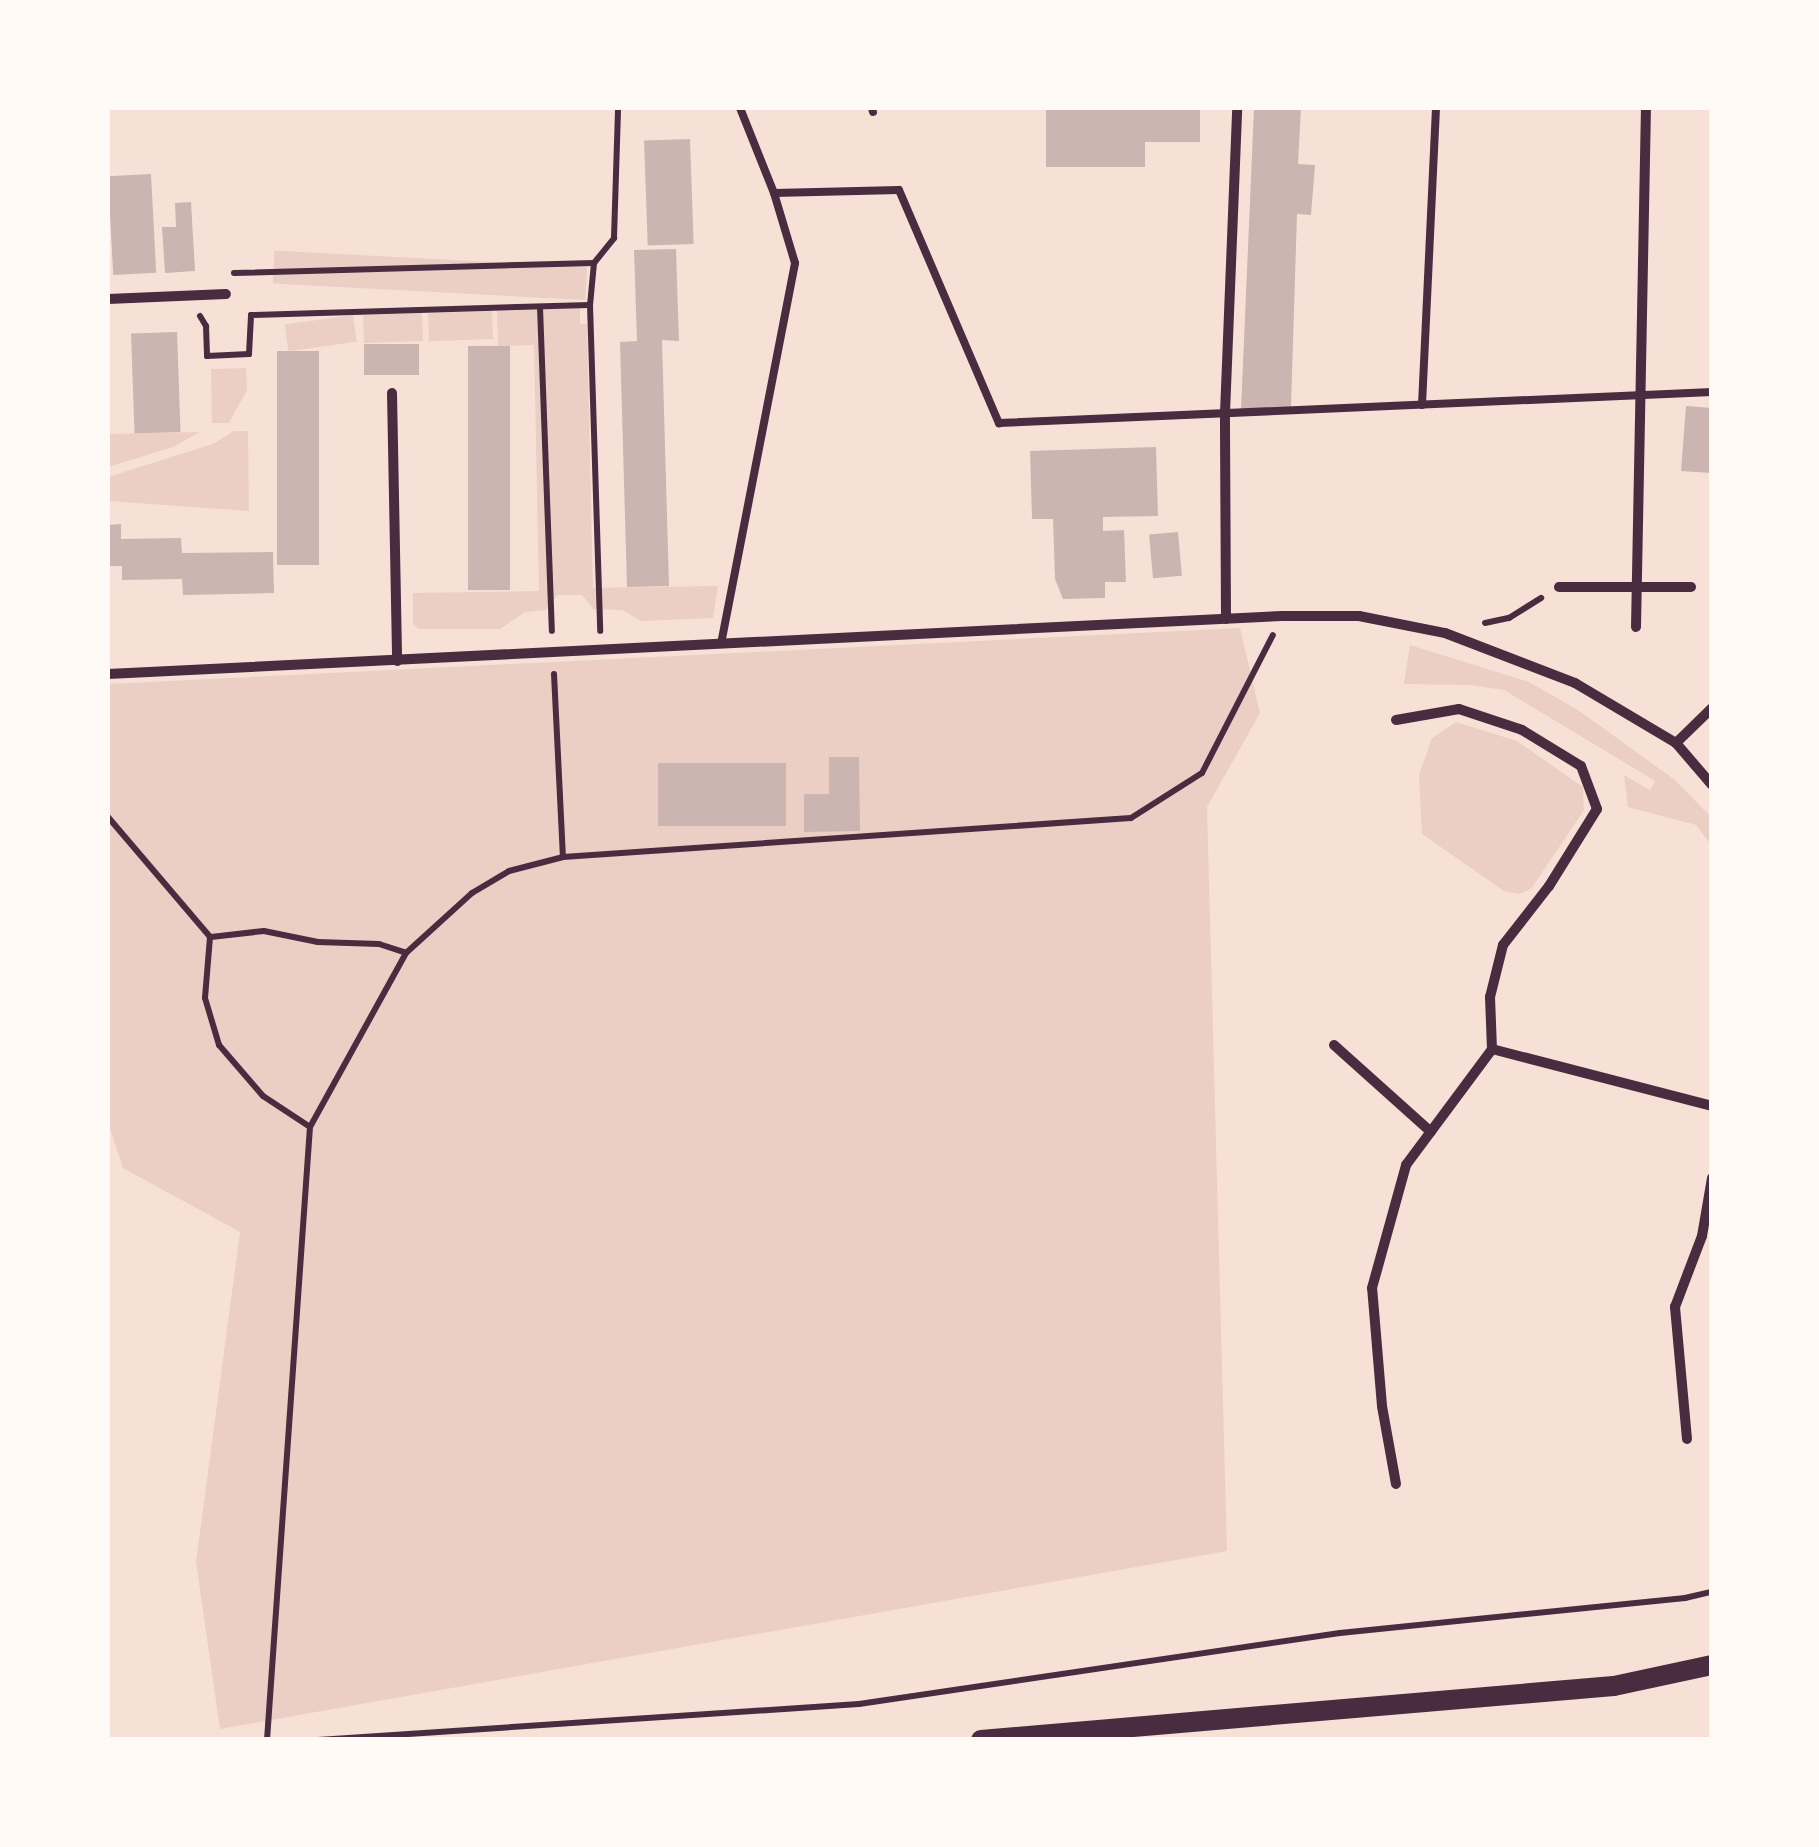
<!DOCTYPE html>
<style>
body{margin:0}
#map{position:relative;width:1819px;height:1847px;overflow:hidden;background:#f7e1d7;font-family:Merriweather,serif}
div>[style]{position:absolute}
.green>*{inset:0;background:#ebcfc5;transform-origin:0 0}
.building>*{inset:0;background:#ccb4b1;transform-origin:0 0}
.path>*{height:6px;margin:-3px;padding:0 3px;transform-origin:3px;border-radius:3px;background:#4a2c40}
.service>*{height:8px;margin:-4px;padding:0 4px;transform-origin:4px;border-radius:4px;background:#4a2c40}
.minor>*{height:10px;margin:-5px;padding:0 5px;transform-origin:5px;border-radius:5px;background:#4a2c40}
.secondary>*{height:20px;margin:-10px;padding:0 10px;transform-origin:10px;border-radius:10px;background:#4a2c40}
span{translate:-50% -50%;white-space:nowrap;text-align:center;line-height:1.15;-webkit-text-stroke:10px #fffaf5;paint-order:stroke}
.frame{position:absolute;inset:0;border:110px solid #fffaf5;pointer-events:none}
</style>
<div id="map">
<div class="green">
<i style="left:587px;top:267px;width:33px;height:313px;rotate:93deg"></i>
<i style="clip-path:polygon(580px 308px,580px 324px,587px 324px,593px 588px,718px 586px,713px 618px,641px 621px,622px 610px,593px 609px,582px 595px,557px 595px,546px 610px,525px 612px,500px 629px,418px 629px,413px 623px,413px 593px,539px 591px,534px 345px,498px 346px,497px 311px)"></i>
<i style="left:492px;top:311px;width:28px;height:64px;rotate:88deg"></i>
<i style="left:422px;top:313px;width:28px;height:59px;rotate:88deg"></i>
<i style="left:353px;top:315px;width:27px;height:69px;rotate:82deg"></i>
<i style="clip-path:polygon(246px 368px,247px 390px,229px 423px,212px 423px,211px 369px)"></i>
<i style="clip-path:polygon(234px 431px,248px 431px,249px 511px,108px 501px,108px 477px,213px 444px)"></i>
<i style="clip-path:polygon(200px 432px,173px 447px,108px 467px,108px 434px)"></i>
<i style="clip-path:polygon(1240px 628px,1260px 713px,1207px 807px,1227px 1551px,220px 1729px,196px 1562px,240px 1232px,123px 1168px,108px 1123px,108px 684px)"></i>
<i style="clip-path:polygon(1410px 645px,1529px 682px,1578px 710px,1675px 780px,1711px 817px,1711px 845px,1696px 825px,1628px 807px,1624px 775px,1650px 790px,1655px 781px,1504px 690px,1470px 685px,1404px 684px)"></i>
<i style="clip-path:polygon(1456px 722px,1517px 741px,1583px 787px,1584px 810px,1531px 889px,1519px 894px,1504px 891px,1422px 834px,1419px 775px,1432px 738px)"></i>
</div>
<div class="building">
<i style="clip-path:polygon(1046px 108px,1200px 108px,1200px 142px,1145px 142px,1145px 167px,1046px 167px)"></i>
<i style="clip-path:polygon(1254px 108px,1301px 108px,1298px 164px,1315px 165px,1311px 215px,1297px 214px,1291px 407px,1241px 410px)"></i>
<i style="left:690px;top:139px;width:105px;height:46px;rotate:88deg"></i>
<i style="left:151px;top:174px;width:99px;height:43px;rotate:87deg"></i>
<i style="clip-path:polygon(191px 202px,195px 271px,165px 273px,162px 227px,176px 227px,175px 203px)"></i>
<i style="clip-path:polygon(676px 249px,679px 341px,662px 340px,669px 586px,627px 587px,620px 342px,637px 341px,634px 250px)"></i>
<i style="left:177px;top:332px;width:100px;height:46px;rotate:88deg"></i>
<i style="left:419px;top:344px;width:31px;height:55px;rotate:90deg"></i>
<i style="left:468px;top:346px;width:42px;height:244px"></i>
<i style="left:277px;top:351px;width:42px;height:214px"></i>
<i style="clip-path:polygon(1686px 406px,1712px 408px,1712px 473px,1681px 471px)"></i>
<i style="clip-path:polygon(1156px 447px,1158px 516px,1103px 517px,1103px 531px,1124px 530px,1126px 582px,1105px 582px,1105px 598px,1063px 599px,1055px 579px,1053px 519px,1032px 519px,1030px 451px)"></i>
<i style="clip-path:polygon(121px 524px,121px 539px,181px 538px,182px 553px,273px 552px,274px 593px,183px 595px,182px 579px,122px 580px,122px 566px,108px 566px,108px 525px)"></i>
<i style="left:1178px;top:532px;width:44px;height:29px;rotate:85deg"></i>
<i style="clip-path:polygon(829px 757px,859px 757px,860px 831px,804px 832px,804px 794px,829px 794px)"></i>
<i style="left:786px;top:763px;width:63px;height:128px;rotate:90deg"></i>
</div>
<div class="path">
<i style="left:594px;top:263px;width:42px;rotate:95.4deg"></i>
<i style="left:590px;top:305px;width:326px;rotate:88.2deg"></i>
<i style="left:234px;top:273px;width:360px;rotate:-1.6deg"></i>
<i style="left:594px;top:263px;width:32px;rotate:-51deg"></i>
<i style="left:614px;top:238px;width:130px;rotate:-88.2deg"></i>
<i style="left:540px;top:307px;width:324px;rotate:87.9deg"></i>
<i style="left:200px;top:316px;width:12px;rotate:59deg"></i>
<i style="left:206px;top:326px;width:30px;rotate:88deg"></i>
<i style="left:207px;top:356px;width:42px;rotate:-2.7deg"></i>
<i style="left:249px;top:354px;width:39px;rotate:-87deg"></i>
<i style="left:251px;top:315px;width:339px;rotate:-1.7deg"></i>
<i style="left:1485px;top:623px;width:25px;rotate:-12deg"></i>
<i style="left:1509px;top:618px;width:38px;rotate:-32deg"></i>
<i style="left:554px;top:674px;width:183px;rotate:87.2deg"></i>
<i style="left:108px;top:817px;width:157px;rotate:49.6deg"></i>
<i style="left:210px;top:937px;width:61px;rotate:94.7deg"></i>
<i style="left:205px;top:998px;width:49px;rotate:73.4deg"></i>
<i style="left:219px;top:1045px;width:67px;rotate:49.2deg"></i>
<i style="left:263px;top:1096px;width:56px;rotate:33.4deg"></i>
<i style="left:211px;top:937px;width:53px;rotate:-6.5deg"></i>
<i style="left:264px;top:931px;width:55px;rotate:11.5deg"></i>
<i style="left:318px;top:942px;width:61px;rotate:1.9deg"></i>
<i style="left:379px;top:944px;width:28px;rotate:18deg"></i>
<i style="left:267px;top:1740px;width:615px;rotate:-85.99deg"></i>
<i style="left:310px;top:1127px;width:199px;rotate:-61.1deg"></i>
<i style="left:406px;top:953px;width:89px;rotate:-42.3deg"></i>
<i style="left:472px;top:893px;width:43px;rotate:-30.7deg"></i>
<i style="left:509px;top:871px;width:56px;rotate:-14.5deg"></i>
<i style="left:563px;top:857px;width:569px;rotate:-3.93deg"></i>
<i style="left:1131px;top:818px;width:84px;rotate:-32.4deg"></i>
<i style="left:1202px;top:773px;width:155px;rotate:-62.8deg"></i>
<i style="left:318px;top:1740px;width:542px;rotate:-3.81deg"></i>
<i style="left:859px;top:1704px;width:486px;rotate:-8.4deg"></i>
<i style="left:1340px;top:1633px;width:347px;rotate:-5.8deg"></i>
<i style="left:1685px;top:1598px;width:28px;rotate:-13deg"></i>
</div>
<div class="service">
<i style="left:872px;top:108px;width:4px;rotate:76deg"></i>
<i style="left:774px;top:193px;width:125px;rotate:-1.4deg"></i>
<i style="left:899px;top:190px;width:254px;rotate:66.8deg"></i>
<i style="left:999px;top:423px;width:714px;rotate:-2.49deg"></i>
<i style="left:1422px;top:405px;width:297px;rotate:-87.3deg"></i>
<i style="left:721px;top:644px;width:388px;rotate:-79deg"></i>
<i style="left:795px;top:263px;width:73px;rotate:-106.7deg"></i>
<i style="left:774px;top:193px;width:92px;rotate:-111.8deg"></i>
</div>
<div class="minor">
<i style="left:108px;top:299px;width:118px;rotate:-2.4deg"></i>
<i style="left:392px;top:393px;width:268px;rotate:88.9deg"></i>
<i style="left:1559px;top:587px;width:132px"></i>
<i style="left:1226px;top:619px;width:206px;rotate:-90.3deg"></i>
<i style="left:1225px;top:413px;width:305px;rotate:-87.7deg"></i>
<i style="left:1636px;top:627px;width:519px;rotate:-88.9deg"></i>
<i style="left:108px;top:674px;width:1175px;rotate:-2.83deg"></i>
<i style="left:1282px;top:616px;width:77px"></i>
<i style="left:1359px;top:616px;width:88px;rotate:11.2deg"></i>
<i style="left:1445px;top:633px;width:139px;rotate:21deg"></i>
<i style="left:1575px;top:683px;width:117px;rotate:30.7deg"></i>
<i style="left:1676px;top:743px;width:55px;rotate:49.4deg"></i>
<i style="left:1396px;top:720px;width:64px;rotate:-9.9deg"></i>
<i style="left:1459px;top:709px;width:66px;rotate:18.4deg"></i>
<i style="left:1522px;top:730px;width:69px;rotate:31.4deg"></i>
<i style="left:1581px;top:766px;width:46px;rotate:69.6deg"></i>
<i style="left:1597px;top:809px;width:91px;rotate:121.9deg"></i>
<i style="left:1549px;top:886px;width:75px;rotate:127.9deg"></i>
<i style="left:1503px;top:945px;width:54px;rotate:104deg"></i>
<i style="left:1490px;top:997px;width:52px;rotate:87.8deg"></i>
<i style="left:1676px;top:743px;width:50px;rotate:-44.2deg"></i>
<i style="left:1334px;top:1045px;width:130px;rotate:41.9deg"></i>
<i style="left:1687px;top:1439px;width:133px;rotate:-95.2deg"></i>
<i style="left:1675px;top:1307px;width:76px;rotate:-69.2deg"></i>
<i style="left:1702px;top:1236px;width:59px;rotate:-80.2deg"></i>
<i style="left:1396px;top:1484px;width:79px;rotate:-100.2deg"></i>
<i style="left:1382px;top:1406px;width:118px;rotate:-94.8deg"></i>
<i style="left:1372px;top:1288px;width:128px;rotate:-74.5deg"></i>
<i style="left:1406px;top:1165px;width:144px;rotate:-53.4deg"></i>
<i style="left:1492px;top:1049px;width:227px;rotate:14.5deg"></i>
</div>
<div class="secondary">
<i style="left:981px;top:1740px;width:635px;rotate:-4.88deg"></i>
<i style="left:1614px;top:1686px;width:100px;rotate:-12.1deg"></i>
</div>
<div class="frame"></div>
</div>
